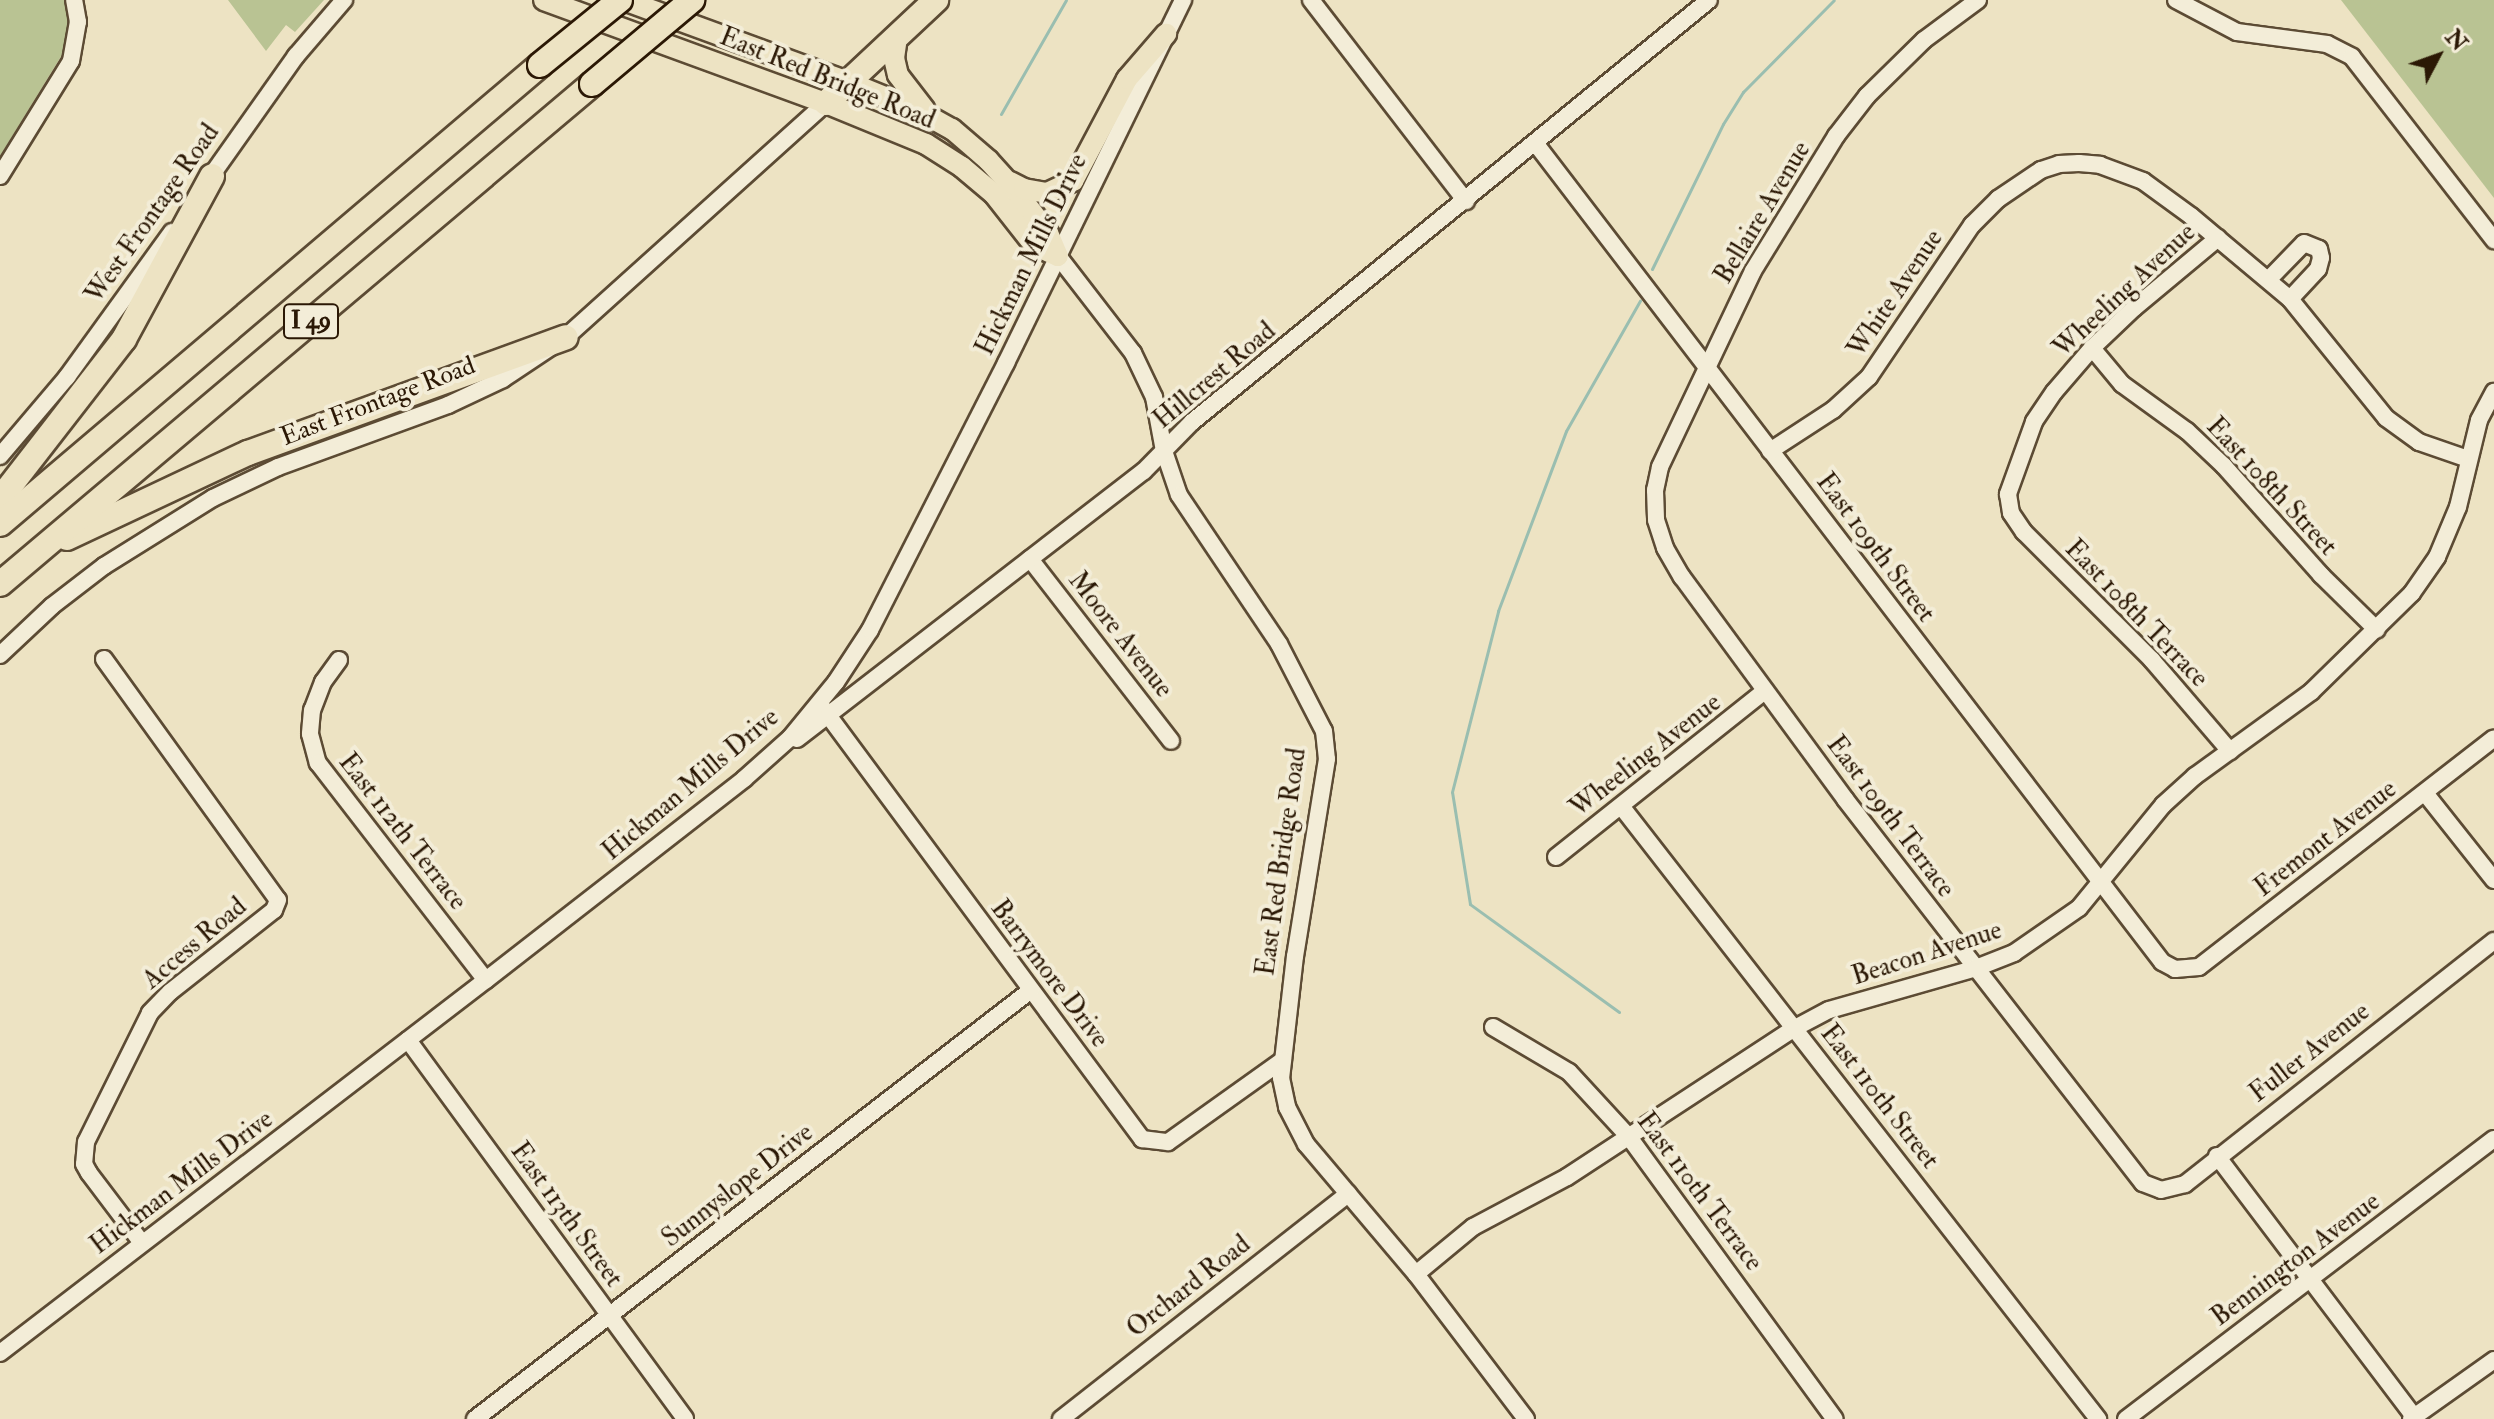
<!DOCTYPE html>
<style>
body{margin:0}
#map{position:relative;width:2494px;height:1419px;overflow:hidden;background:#ede3c3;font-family:"IM FELL Double Pica",serif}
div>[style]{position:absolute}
.green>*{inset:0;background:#b9c393}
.stream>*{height:3px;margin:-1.5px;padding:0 1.5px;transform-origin:1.5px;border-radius:1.5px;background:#9abeb0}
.roads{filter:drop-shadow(2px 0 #5c4b34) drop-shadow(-2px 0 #5c4b34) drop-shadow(0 2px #5c4b34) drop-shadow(0 -2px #5c4b34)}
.minor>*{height:16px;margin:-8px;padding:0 8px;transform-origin:8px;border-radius:8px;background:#f3edd8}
.major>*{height:20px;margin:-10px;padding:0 10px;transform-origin:10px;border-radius:10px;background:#ede3c3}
.highway>*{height:24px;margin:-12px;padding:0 12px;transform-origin:12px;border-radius:12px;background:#ede3c3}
.bridges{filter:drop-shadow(2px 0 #2b1805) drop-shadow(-2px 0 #2b1805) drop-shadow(0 2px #2b1805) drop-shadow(0 -2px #2b1805)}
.highway-bridge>*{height:24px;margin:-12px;padding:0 12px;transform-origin:12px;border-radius:12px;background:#ede3c3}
span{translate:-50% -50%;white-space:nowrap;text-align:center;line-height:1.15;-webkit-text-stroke:8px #f3edd8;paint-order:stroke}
.shield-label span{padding:2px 6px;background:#f3edd8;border:2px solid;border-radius:6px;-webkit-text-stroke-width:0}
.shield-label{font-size:24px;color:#2b1805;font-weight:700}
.street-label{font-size:26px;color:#2b1805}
.north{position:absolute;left:2398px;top:16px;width:80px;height:80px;-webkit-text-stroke:6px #f3edd8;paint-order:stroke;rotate:49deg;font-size:22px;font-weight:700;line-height:32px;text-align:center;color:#2b1805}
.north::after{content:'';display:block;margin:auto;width:28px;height:36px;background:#2b1805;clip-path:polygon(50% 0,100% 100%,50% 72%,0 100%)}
</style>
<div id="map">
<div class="green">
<i style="clip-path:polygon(0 0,65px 0,70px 20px,65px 50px,0 156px)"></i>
<i style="clip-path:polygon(228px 0,324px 0,295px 32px,286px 25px,266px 51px)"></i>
<i style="clip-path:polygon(2341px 0,2494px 0,2494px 198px)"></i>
</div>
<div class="stream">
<i style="left:1001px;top:114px;width:131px;rotate:-60.3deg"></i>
<i style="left:1652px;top:269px;width:161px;rotate:-63.9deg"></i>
<i style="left:1723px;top:124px;width:38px;rotate:-58deg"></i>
<i style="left:1743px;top:92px;width:129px;rotate:-45.3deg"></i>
<i style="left:1619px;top:1012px;width:184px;rotate:-144.1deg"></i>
<i style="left:1470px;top:904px;width:113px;rotate:-99.1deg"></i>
<i style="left:1452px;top:792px;width:187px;rotate:-75.7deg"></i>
<i style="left:1498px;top:611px;width:192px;rotate:-69.3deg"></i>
<i style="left:1566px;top:431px;width:150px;rotate:-60.4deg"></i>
</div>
<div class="roads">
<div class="minor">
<i style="left:1311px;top:0;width:254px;rotate:52.4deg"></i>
<i style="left:1978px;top:0;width:67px;rotate:143.5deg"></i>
<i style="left:1924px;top:40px;width:80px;rotate:135.5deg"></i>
<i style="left:1867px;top:96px;width:51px;rotate:127.8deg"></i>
<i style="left:1836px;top:136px;width:158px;rotate:121.6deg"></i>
<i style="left:1753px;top:271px;width:217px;rotate:115.4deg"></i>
<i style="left:1660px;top:467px;width:24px;rotate:102deg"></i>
<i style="left:1655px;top:490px;width:30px;rotate:88deg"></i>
<i style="left:1656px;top:520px;width:29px;rotate:72deg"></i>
<i style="left:1665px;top:548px;width:34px;rotate:60deg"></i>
<i style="left:1682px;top:577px;width:275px;rotate:53.7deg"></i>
<i style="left:1845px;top:799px;width:486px;rotate:52.2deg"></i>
<i style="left:2143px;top:1183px;width:19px;rotate:21deg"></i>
<i style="left:2161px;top:1190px;width:25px;rotate:-14deg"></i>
<i style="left:2185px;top:1184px;width:393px;rotate:-38.2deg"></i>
<i style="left:2176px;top:0;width:69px;rotate:27.7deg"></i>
<i style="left:2237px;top:32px;width:91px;rotate:7.6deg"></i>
<i style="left:2327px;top:44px;width:28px;rotate:27deg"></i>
<i style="left:2352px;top:57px;width:232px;rotate:52.2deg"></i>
<i style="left:1536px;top:144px;width:1030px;rotate:52.57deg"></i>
<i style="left:2162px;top:962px;width:15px;rotate:28deg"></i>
<i style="left:2175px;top:969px;width:24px;rotate:-5deg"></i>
<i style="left:2199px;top:967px;width:373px;rotate:-37.8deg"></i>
<i style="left:0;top:176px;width:135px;rotate:-58.3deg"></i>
<i style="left:71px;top:61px;width:40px;rotate:-80deg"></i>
<i style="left:78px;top:22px;width:22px;rotate:-100deg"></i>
<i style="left:206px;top:183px;width:156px;rotate:-54.7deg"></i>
<i style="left:296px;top:56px;width:74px;rotate:-49.4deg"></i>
<i style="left:2218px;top:238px;width:109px;rotate:140.2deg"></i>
<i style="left:2134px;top:308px;width:58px;rotate:136.4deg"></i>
<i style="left:2092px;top:348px;width:58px;rotate:130.8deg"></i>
<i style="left:2054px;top:392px;width:36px;rotate:124deg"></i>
<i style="left:2034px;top:422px;width:77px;rotate:109.9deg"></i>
<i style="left:2008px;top:494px;width:19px;rotate:81deg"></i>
<i style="left:2011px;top:513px;width:23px;rotate:56deg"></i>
<i style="left:2024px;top:532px;width:181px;rotate:45deg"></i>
<i style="left:2152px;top:660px;width:120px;rotate:49.4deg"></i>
<i style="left:1058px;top:256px;width:123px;rotate:52.3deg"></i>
<i style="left:1133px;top:353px;width:49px;rotate:64.5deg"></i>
<i style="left:1154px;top:397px;width:55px;rotate:79.5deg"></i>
<i style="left:1164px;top:451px;width:46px;rotate:71.2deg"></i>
<i style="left:1179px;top:495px;width:179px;rotate:56.1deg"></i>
<i style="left:1279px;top:644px;width:98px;rotate:62.7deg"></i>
<i style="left:1324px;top:731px;width:28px;rotate:84deg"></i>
<i style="left:1327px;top:759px;width:200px;rotate:99.2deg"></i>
<i style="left:1295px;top:956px;width:123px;rotate:96.5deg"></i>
<i style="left:1281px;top:1078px;width:30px;rotate:78deg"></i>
<i style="left:1287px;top:1107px;width:42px;rotate:62.8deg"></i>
<i style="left:1306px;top:1144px;width:170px;rotate:49.8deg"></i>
<i style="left:1416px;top:1274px;width:182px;rotate:52.8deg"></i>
<i style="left:2269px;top:279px;width:50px;rotate:-45.8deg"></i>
<i style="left:2304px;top:243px;width:16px;rotate:22deg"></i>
<i style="left:2319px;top:249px;width:9px;rotate:77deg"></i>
<i style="left:2321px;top:258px;width:11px;rotate:105deg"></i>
<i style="left:2318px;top:269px;width:41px;rotate:133deg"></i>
<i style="left:2092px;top:348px;width:47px;rotate:50.2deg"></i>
<i style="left:2122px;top:384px;width:80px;rotate:35.9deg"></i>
<i style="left:2187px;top:431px;width:51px;rotate:43.4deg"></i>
<i style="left:2224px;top:466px;width:146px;rotate:48.3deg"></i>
<i style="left:2321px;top:575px;width:78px;rotate:44.5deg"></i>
<i style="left:1770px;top:451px;width:75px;rotate:-33.1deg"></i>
<i style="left:1833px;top:410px;width:49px;rotate:-42.5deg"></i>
<i style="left:1869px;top:377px;width:184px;rotate:-55.9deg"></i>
<i style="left:1972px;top:225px;width:37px;rotate:-45deg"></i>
<i style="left:1998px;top:199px;width:52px;rotate:-34deg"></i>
<i style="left:2041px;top:170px;width:19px;rotate:-18deg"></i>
<i style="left:2059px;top:164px;width:20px;rotate:-3deg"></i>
<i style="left:2079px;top:163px;width:21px;rotate:5deg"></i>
<i style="left:2100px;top:165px;width:46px;rotate:20.4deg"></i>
<i style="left:2143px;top:181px;width:59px;rotate:36.1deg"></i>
<i style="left:2191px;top:216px;width:129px;rotate:40deg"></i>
<i style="left:2290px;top:299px;width:153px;rotate:51.1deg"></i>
<i style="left:2386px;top:418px;width:41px;rotate:36deg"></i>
<i style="left:2419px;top:442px;width:52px;rotate:19.1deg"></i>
<i style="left:0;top:456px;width:104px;rotate:-49.7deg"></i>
<i style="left:67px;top:377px;width:179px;rotate:-54.1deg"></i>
<i style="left:1030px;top:559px;width:230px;rotate:52.2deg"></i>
<i style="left:0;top:655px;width:71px;rotate:-43.3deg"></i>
<i style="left:52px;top:606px;width:66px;rotate:-37.6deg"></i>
<i style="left:104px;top:566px;width:128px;rotate:-32deg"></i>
<i style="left:213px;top:498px;width:72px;rotate:-25.5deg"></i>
<i style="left:278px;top:467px;width:181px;rotate:-20deg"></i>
<i style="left:448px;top:405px;width:61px;rotate:-25.3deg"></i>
<i style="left:503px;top:379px;width:76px;rotate:-33.7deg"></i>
<i style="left:566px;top:337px;width:350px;rotate:-42deg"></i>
<i style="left:104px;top:659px;width:297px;rotate:54.2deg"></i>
<i style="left:278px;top:900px;width:11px;rotate:112deg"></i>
<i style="left:274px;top:910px;width:132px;rotate:141.7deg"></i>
<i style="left:170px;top:992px;width:29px;rotate:134deg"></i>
<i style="left:150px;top:1013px;width:144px;rotate:116.4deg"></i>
<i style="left:86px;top:1142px;width:22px;rotate:95deg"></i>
<i style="left:84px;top:1164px;width:10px;rotate:61deg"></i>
<i style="left:89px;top:1173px;width:88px;rotate:52.9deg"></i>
<i style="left:339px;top:660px;width:27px;rotate:126deg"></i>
<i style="left:323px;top:682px;width:30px;rotate:111deg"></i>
<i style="left:312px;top:710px;width:24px;rotate:95deg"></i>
<i style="left:310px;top:734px;width:30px;rotate:75deg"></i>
<i style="left:318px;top:763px;width:274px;rotate:52.3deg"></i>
<i style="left:822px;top:707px;width:538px;rotate:53.47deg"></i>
<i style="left:1142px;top:1139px;width:26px;rotate:7deg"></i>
<i style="left:1168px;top:1142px;width:141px;rotate:-35.5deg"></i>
<i style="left:797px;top:739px;width:438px;rotate:-37.7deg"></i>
<i style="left:1144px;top:471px;width:69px;rotate:-45.6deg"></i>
<i style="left:1192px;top:422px;width:667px;rotate:-39.22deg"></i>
<i style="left:2425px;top:793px;width:111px;rotate:51.6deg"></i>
<i style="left:1621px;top:806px;width:777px;rotate:52.11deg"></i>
<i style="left:1556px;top:857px;width:267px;rotate:-38.5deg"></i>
<i style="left:1493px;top:1027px;width:88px;rotate:30.6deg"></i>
<i style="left:1569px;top:1072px;width:88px;rotate:47.3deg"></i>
<i style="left:1629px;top:1137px;width:349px;rotate:53.9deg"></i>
<i style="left:408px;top:1040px;width:469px;rotate:53.8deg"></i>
<i style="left:2217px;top:1156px;width:330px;rotate:52.9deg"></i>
<i style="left:1416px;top:1274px;width:74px;rotate:-39.5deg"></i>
<i style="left:1473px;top:1227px;width:106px;rotate:-28deg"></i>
<i style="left:1567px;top:1177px;width:272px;rotate:-33.2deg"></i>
<i style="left:1795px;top:1028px;width:38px;rotate:-28deg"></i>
<i style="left:1829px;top:1010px;width:153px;rotate:-15.9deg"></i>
<i style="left:1976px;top:968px;width:41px;rotate:-21.5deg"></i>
<i style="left:2014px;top:953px;width:79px;rotate:-34.7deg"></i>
<i style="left:2079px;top:908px;width:133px;rotate:-50.8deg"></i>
<i style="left:2163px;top:805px;width:43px;rotate:-42.2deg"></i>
<i style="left:2195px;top:776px;width:143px;rotate:-35.9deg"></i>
<i style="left:2311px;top:692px;width:141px;rotate:-44.4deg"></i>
<i style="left:2412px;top:593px;width:44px;rotate:-55.2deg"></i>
<i style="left:2437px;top:557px;width:54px;rotate:-67.2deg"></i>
<i style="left:2458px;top:507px;width:89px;rotate:-76.4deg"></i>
<i style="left:2479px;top:420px;width:32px;rotate:-62deg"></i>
<i style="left:0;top:1353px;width:613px;rotate:-37.51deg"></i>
<i style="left:486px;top:980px;width:327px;rotate:-37.9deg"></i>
<i style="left:744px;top:779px;width:62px;rotate:-41.7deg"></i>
<i style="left:790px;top:738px;width:72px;rotate:-50.6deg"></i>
<i style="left:836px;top:682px;width:62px;rotate:-56.8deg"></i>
<i style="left:870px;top:630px;width:300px;rotate:-63deg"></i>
<i style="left:1006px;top:363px;width:404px;rotate:-64deg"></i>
<i style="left:475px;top:1419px;width:702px;rotate:-37.65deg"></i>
<i style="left:1061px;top:1419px;width:365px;rotate:-38.1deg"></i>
<i style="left:2126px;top:1419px;width:462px;rotate:-37.3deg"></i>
<i style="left:2411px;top:1419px;width:102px;rotate:-35.4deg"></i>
</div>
<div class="major">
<i style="left:544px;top:0;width:300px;rotate:20.1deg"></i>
<i style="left:826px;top:103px;width:108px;rotate:22.3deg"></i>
<i style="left:926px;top:144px;width:43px;rotate:32.6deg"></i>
<i style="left:962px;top:167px;width:42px;rotate:40.2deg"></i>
<i style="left:994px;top:194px;width:65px;rotate:51.9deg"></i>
<i style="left:1034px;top:245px;width:26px;rotate:25deg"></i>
<i style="left:624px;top:0;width:239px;rotate:20.1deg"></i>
<i style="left:848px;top:82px;width:77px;rotate:22.2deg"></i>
<i style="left:919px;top:111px;width:38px;rotate:29deg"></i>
<i style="left:952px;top:129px;width:48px;rotate:40.7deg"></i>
<i style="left:988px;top:160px;width:42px;rotate:47.9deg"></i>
<i style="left:1016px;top:191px;width:53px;rotate:52.7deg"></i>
<i style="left:1048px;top:233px;width:25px;rotate:67deg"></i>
<i style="left:897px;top:37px;width:21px;rotate:98deg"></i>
<i style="left:894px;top:58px;width:17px;rotate:77deg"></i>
<i style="left:898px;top:75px;width:44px;rotate:52.4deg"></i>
<i style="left:1010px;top:182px;width:16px;rotate:27deg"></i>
<i style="left:1024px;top:189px;width:23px;rotate:10deg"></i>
<i style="left:1047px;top:193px;width:29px;rotate:-25deg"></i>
<i style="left:1073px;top:181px;width:115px;rotate:-62.1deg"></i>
<i style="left:1127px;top:79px;width:60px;rotate:-49.1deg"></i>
</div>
<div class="highway">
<i style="left:826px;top:103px;width:151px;rotate:-43.1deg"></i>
<i style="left:0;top:499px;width:202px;rotate:-52.2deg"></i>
<i style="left:124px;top:339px;width:185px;rotate:-61.6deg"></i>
<i style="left:0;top:524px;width:709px;rotate:-40.36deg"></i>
<i style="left:67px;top:538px;width:200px;rotate:-25.2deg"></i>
<i style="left:248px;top:453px;width:338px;rotate:-20deg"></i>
<i style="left:0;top:584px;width:775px;rotate:-40.18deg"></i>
</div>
</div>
<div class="bridges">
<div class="highway-bridge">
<i style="left:540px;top:65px;width:103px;rotate:-39.1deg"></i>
<i style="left:592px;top:84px;width:131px;rotate:-40deg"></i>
</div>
</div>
<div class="shield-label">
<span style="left:311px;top:321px">I 49</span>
</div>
<div class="street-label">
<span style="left:827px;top:79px;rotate:22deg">East Red Bridge Road</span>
<span style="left:1763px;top:213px;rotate:-59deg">Bellaire Avenue</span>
<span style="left:153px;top:214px;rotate:-55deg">West Frontage Road</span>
<span style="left:1032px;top:255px;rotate:-64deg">Hickman Mills Drive</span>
<span style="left:2125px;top:291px;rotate:-43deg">Wheeling Avenue</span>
<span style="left:1896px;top:294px;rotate:-56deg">White Avenue</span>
<span style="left:1215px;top:376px;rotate:-40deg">Hillcrest Road</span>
<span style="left:378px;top:402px;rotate:-21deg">East Frontage Road</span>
<span style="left:2271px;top:487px;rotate:47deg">East 108th Street</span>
<span style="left:1875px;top:548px;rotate:53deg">East 109th Street</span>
<span style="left:2136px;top:614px;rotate:46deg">East 108th Terrace</span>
<span style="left:1120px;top:635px;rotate:52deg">Moore Avenue</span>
<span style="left:1646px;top:756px;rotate:-38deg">Wheeling Avenue</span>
<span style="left:691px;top:785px;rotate:-40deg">Hickman Mills Drive</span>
<span style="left:1890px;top:817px;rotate:53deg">East 109th Terrace</span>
<span style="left:402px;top:832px;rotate:52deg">East 112th Terrace</span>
<span style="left:2326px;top:839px;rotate:-38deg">Fremont Avenue</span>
<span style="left:1282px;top:862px;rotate:-82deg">East Red Bridge Road</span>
<span style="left:195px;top:944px;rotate:-40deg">Access Road</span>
<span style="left:1927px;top:954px;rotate:-18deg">Beacon Avenue</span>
<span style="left:1049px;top:974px;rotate:53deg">Barrymore Drive</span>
<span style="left:2310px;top:1053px;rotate:-38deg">Fuller Avenue</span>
<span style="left:1879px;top:1097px;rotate:52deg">East 110th Street</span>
<span style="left:182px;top:1183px;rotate:-37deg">Hickman Mills Drive</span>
<span style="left:738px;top:1186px;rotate:-38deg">Sunnyslope Drive</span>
<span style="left:1699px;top:1192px;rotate:53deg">East 110th Terrace</span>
<span style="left:566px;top:1215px;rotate:54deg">East 113th Street</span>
<span style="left:2296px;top:1260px;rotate:-37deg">Bennington Avenue</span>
<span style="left:1189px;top:1287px;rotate:-38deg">Orchard Road</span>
</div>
<div class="north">N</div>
</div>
